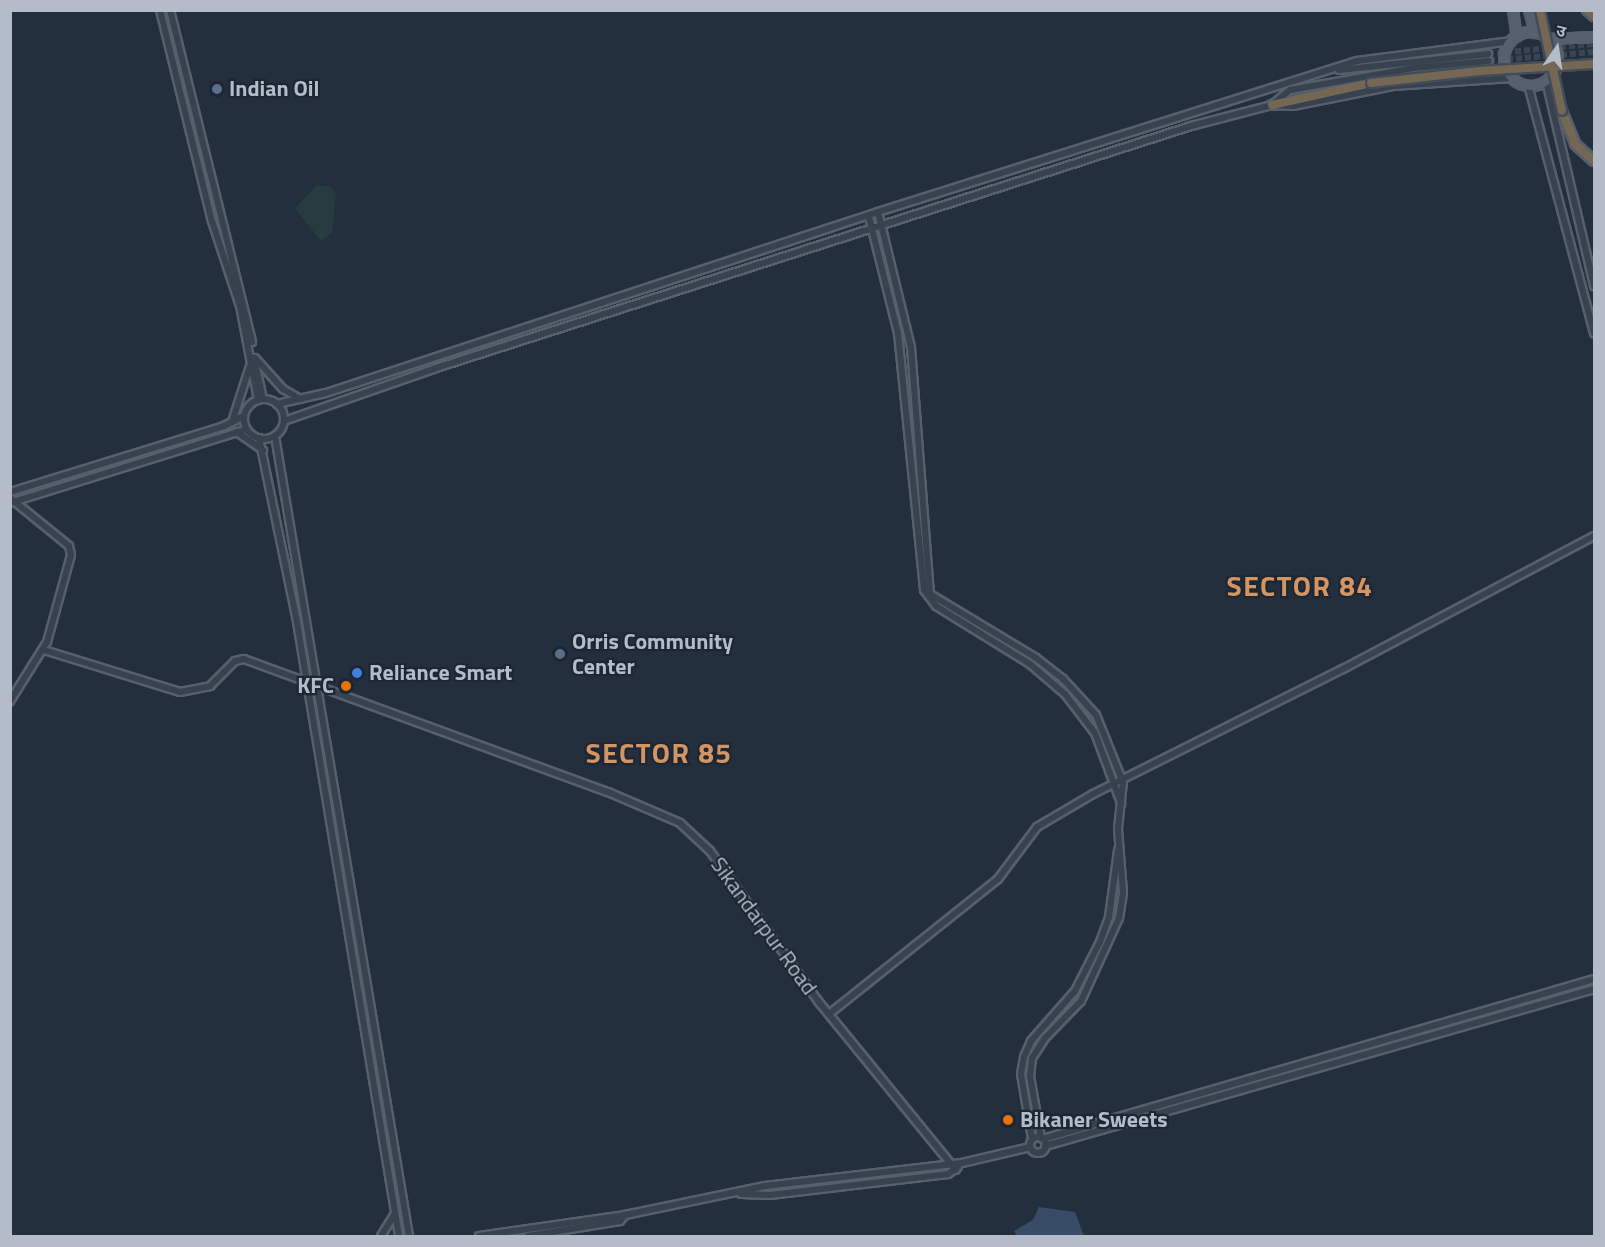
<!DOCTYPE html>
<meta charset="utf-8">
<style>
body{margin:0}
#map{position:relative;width:1605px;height:1247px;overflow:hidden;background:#242f3e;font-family:"Titillium Web","Noto Sans Devanagari",sans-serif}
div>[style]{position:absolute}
.green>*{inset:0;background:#263c3f}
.water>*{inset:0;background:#394c67}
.minor-tunnel>*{height:6px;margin-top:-3px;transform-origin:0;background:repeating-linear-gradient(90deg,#3a4453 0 6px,transparent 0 9px)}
.roads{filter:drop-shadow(2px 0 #565f6c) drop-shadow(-2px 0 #565f6c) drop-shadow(0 2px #565f6c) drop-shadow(0 -2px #565f6c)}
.minor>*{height:6px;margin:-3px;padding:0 3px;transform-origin:3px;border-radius:3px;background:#38414e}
.minor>.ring{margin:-3px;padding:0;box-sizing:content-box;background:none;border:6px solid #38414e;border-radius:50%}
.major>*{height:8px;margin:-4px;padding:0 4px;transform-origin:4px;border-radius:4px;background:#56606e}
.major>.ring{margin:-4px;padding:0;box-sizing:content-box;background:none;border:8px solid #56606e;border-radius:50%}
.highway>*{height:8px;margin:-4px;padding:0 4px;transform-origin:4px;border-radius:4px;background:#746855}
.bridges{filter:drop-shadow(2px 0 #434c59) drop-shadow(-2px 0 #434c59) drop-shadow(0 2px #434c59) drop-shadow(0 -2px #434c59)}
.highway-bridge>*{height:8px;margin:-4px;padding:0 4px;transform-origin:4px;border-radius:4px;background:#746855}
.dots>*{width:16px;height:16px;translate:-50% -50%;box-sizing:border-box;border:3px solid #1d2633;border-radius:50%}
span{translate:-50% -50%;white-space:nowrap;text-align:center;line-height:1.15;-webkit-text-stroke:4.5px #1d2633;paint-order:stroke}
.poi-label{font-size:22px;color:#b4bcc9;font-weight:700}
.left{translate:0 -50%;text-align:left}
.right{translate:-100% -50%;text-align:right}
.street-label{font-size:22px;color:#b4bcc9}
.district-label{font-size:28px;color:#d59563;font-weight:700;letter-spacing:1.5px}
.frame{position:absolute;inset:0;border:12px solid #b4bcc9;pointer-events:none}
.north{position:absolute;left:1527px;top:18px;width:60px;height:60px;-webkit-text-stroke:4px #1d2633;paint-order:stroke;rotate:13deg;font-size:16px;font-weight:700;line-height:24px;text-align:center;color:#b4bcc9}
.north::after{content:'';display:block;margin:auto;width:21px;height:27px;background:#b4bcc9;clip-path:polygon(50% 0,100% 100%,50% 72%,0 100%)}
</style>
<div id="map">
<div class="green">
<i style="clip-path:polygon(317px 185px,331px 187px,336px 195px,332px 233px,321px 241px,295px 208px)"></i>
</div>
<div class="water">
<i style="clip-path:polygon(1039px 1207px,1075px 1212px,1084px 1236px,1017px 1236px,1014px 1231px,1033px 1220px)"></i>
</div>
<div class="minor-tunnel">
<i style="left:1488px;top:54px;width:106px;rotate:-5.4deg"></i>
<i style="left:1489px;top:61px;width:105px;rotate:-4.9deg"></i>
</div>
<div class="roads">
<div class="minor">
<i style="left:160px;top:10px;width:217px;rotate:76.2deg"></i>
<i style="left:212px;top:221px;width:89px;rotate:71.8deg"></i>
<i style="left:240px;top:306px;width:96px;rotate:79.2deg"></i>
<i style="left:170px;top:10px;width:342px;rotate:76.1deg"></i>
<i style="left:1339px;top:70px;width:150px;rotate:-6.1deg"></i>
<i style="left:1546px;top:81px;width:211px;rotate:76.8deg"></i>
<i style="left:1528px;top:85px;width:257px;rotate:75.1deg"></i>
<i style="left:1272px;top:105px;width:23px;rotate:-40deg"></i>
<i style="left:1290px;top:90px;width:125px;rotate:-10.1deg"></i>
<i style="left:1413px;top:68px;width:76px;rotate:-5.3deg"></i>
<i style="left:878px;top:212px;width:139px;rotate:76.3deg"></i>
<i style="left:911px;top:347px;width:248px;rotate:85.6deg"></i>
<i style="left:930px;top:594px;width:124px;rotate:31.1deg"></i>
<i style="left:1036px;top:658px;width:34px;rotate:38deg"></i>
<i style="left:1063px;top:679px;width:49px;rotate:47.5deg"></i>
<i style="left:1096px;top:715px;width:72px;rotate:68.1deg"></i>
<i style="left:1123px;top:782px;width:47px;rotate:96.1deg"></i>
<i style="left:1118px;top:829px;width:64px;rotate:85.5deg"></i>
<i style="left:1123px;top:893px;width:25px;rotate:99deg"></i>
<i style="left:1119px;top:918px;width:91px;rotate:114.6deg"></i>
<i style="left:1081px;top:1001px;width:52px;rotate:134.2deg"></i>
<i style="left:1045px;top:1038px;width:24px;rotate:123deg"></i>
<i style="left:1032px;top:1058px;width:18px;rotate:96deg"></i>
<i style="left:1030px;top:1076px;width:63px;rotate:79.9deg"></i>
<i style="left:869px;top:217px;width:120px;rotate:76deg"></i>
<i style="left:898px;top:333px;width:258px;rotate:84.2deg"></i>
<i style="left:924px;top:590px;width:20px;rotate:53deg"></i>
<i style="left:936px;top:606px;width:110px;rotate:31.7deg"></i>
<i style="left:1030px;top:664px;width:46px;rotate:40.6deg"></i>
<i style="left:1065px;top:694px;width:49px;rotate:52.4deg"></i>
<i style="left:1095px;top:733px;width:75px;rotate:69.6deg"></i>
<i style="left:254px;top:358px;width:42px;rotate:77.6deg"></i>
<i style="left:255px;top:358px;width:42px;rotate:47.9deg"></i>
<i style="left:283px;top:389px;width:20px;rotate:30deg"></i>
<i class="ring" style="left:244px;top:399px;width:34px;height:34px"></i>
<i style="left:277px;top:404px;width:50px;rotate:-12.7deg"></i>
<i style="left:326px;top:393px;width:581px;rotate:-18.15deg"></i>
<i style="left:878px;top:212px;width:502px;rotate:-17.5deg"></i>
<i style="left:1357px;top:61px;width:156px;rotate:-7.4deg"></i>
<i style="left:284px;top:421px;width:161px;rotate:-19.2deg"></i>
<i style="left:436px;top:368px;width:793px;rotate:-17.77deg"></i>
<i style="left:1191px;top:126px;width:84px;rotate:-14.5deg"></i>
<i style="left:1272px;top:105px;width:21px;rotate:3deg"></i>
<i style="left:1293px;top:106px;width:102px;rotate:-11.3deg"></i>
<i style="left:1393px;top:86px;width:119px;rotate:-3.8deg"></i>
<i style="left:232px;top:422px;width:59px;rotate:-72.2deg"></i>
<i style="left:237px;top:432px;width:32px;rotate:35deg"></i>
<i style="left:275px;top:436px;width:811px;rotate:80.49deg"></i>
<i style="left:259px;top:438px;width:188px;rotate:78.3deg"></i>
<i style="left:297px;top:622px;width:622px;rotate:80.57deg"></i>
<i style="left:10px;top:492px;width:224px;rotate:-17.1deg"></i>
<i style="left:224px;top:426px;width:22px;rotate:-27deg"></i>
<i style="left:10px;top:498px;width:76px;rotate:39.1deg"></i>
<i style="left:69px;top:546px;width:9px;rotate:77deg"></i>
<i style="left:71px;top:555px;width:90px;rotate:105.4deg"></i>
<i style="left:47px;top:642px;width:70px;rotate:122.1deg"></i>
<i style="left:10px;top:503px;width:248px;rotate:-17.3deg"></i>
<i style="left:44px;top:650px;width:142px;rotate:17.2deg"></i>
<i style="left:180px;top:692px;width:31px;rotate:-11deg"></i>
<i style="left:210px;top:686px;width:35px;rotate:-45deg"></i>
<i style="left:235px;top:661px;width:9px;rotate:-13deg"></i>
<i style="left:244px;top:659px;width:388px;rotate:20.1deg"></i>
<i style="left:608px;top:792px;width:78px;rotate:23.3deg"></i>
<i style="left:680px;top:823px;width:41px;rotate:43deg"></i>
<i style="left:710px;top:851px;width:185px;rotate:54.2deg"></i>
<i style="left:818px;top:1001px;width:218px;rotate:50.8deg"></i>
<i style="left:829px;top:1014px;width:216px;rotate:-38.6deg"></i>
<i style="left:998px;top:879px;width:65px;rotate:-53.1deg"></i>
<i style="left:1037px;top:827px;width:65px;rotate:-30.5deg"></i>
<i style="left:1093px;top:794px;width:280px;rotate:-26.6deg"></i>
<i style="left:1343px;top:669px;width:284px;rotate:-27.9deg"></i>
<i class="ring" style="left:1030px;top:1137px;width:10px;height:10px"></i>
<i style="left:1032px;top:1139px;width:66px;rotate:-99.6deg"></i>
<i style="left:1021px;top:1074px;width:17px;rotate:-80deg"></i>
<i style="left:1024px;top:1057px;width:17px;rotate:-66deg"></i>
<i style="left:1031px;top:1041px;width:67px;rotate:-48.7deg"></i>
<i style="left:1075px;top:991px;width:55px;rotate:-63deg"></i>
<i style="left:1100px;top:942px;width:27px;rotate:-70deg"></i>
<i style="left:1109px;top:917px;width:68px;rotate:-82.3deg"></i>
<i style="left:1043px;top:1139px;width:574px;rotate:-16.19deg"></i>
<i style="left:1045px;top:1146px;width:571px;rotate:-15.96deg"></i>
<i style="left:741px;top:1194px;width:29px;rotate:2deg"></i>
<i style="left:770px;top:1195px;width:179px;rotate:-6.7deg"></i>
<i style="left:948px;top:1174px;width:12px;rotate:-35deg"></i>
<i style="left:381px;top:1236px;width:26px;rotate:-58deg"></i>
<i style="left:479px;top:1236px;width:148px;rotate:-8.2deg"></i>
<i style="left:625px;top:1215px;width:143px;rotate:-11.7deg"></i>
<i style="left:765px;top:1186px;width:198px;rotate:-6.7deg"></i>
<i style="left:962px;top:1163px;width:70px;rotate:-13.2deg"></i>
<i style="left:528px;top:1236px;width:93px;rotate:-9.3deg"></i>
<i style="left:620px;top:1221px;width:8px;rotate:-50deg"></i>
</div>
<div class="major">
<i style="left:1513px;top:10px;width:27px;rotate:82deg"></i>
<i style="left:1529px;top:10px;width:24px;rotate:75deg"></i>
<i class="ring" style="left:1504px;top:32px;width:46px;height:46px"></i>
<i style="left:1549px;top:39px;width:45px;rotate:-2.5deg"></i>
</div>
<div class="highway">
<i style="left:1587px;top:10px;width:9px;rotate:41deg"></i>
<i style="left:1272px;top:105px;width:101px;rotate:-12.5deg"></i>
<i style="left:1562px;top:111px;width:35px;rotate:68deg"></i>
<i style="left:1575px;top:144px;width:25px;rotate:42deg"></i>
</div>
</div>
<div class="bridges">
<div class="highway-bridge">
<i style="left:1540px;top:10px;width:103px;rotate:77.7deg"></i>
<i style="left:1371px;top:83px;width:109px;rotate:-6.3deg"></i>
<i style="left:1479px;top:71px;width:115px;rotate:-3.5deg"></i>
</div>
</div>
<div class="dots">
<i style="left:217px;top:89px;background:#5c6f8a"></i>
<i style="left:560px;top:654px;background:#5c6f8a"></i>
<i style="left:357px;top:673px;background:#3f7fe0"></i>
<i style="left:346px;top:686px;background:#e8710a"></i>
<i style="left:1008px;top:1120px;background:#e8710a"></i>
</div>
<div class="poi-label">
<span class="left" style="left:229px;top:89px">Indian Oil</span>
<span class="left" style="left:572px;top:654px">Orris Community<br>Center</span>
<span class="left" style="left:369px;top:673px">Reliance Smart</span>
<span class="right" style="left:334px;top:686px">KFC</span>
<span class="left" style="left:1020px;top:1120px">Bikaner Sweets</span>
</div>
<div class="street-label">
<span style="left:764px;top:926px;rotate:54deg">Sikandarpur Road</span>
</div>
<div class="district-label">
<span style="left:1300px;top:586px">SECTOR 84</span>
<span style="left:659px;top:753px">SECTOR 85</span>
</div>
<div class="frame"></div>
<div class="north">उ</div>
</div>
